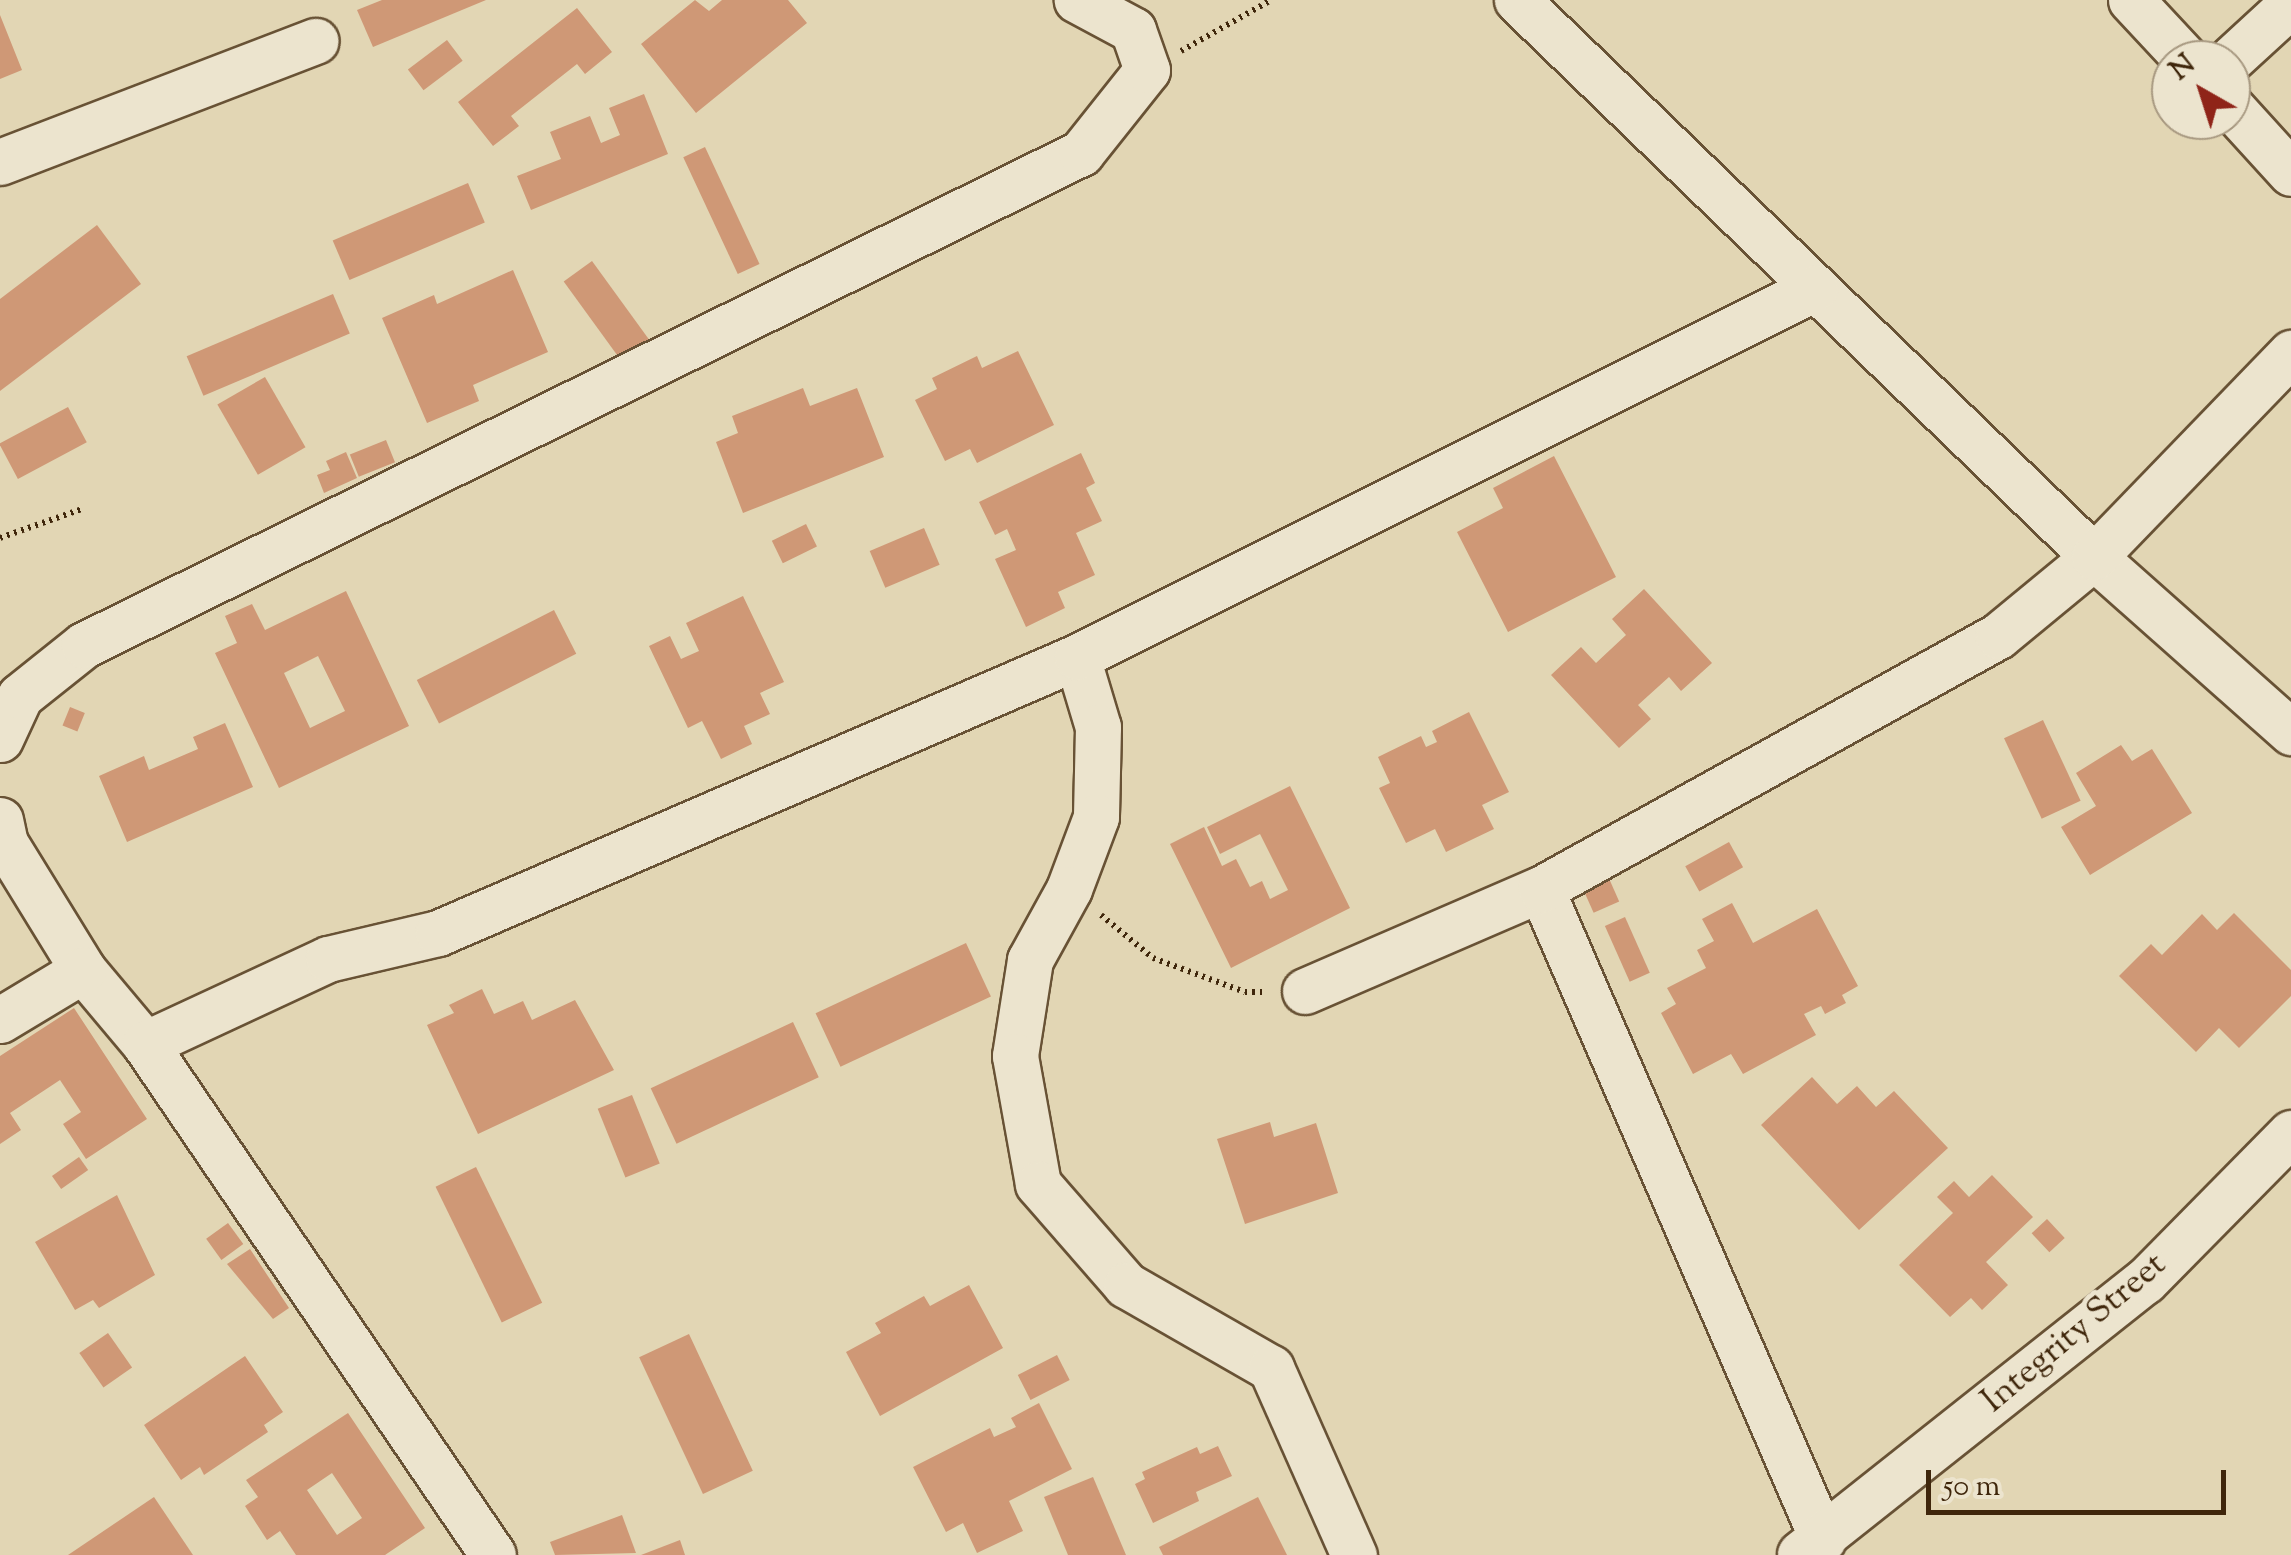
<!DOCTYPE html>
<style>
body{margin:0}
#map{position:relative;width:2291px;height:1555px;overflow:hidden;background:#e2d6b4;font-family:"Sorts Mill Goudy",serif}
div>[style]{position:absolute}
.building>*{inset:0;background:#cf9876;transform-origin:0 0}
.path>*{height:6px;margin-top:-3px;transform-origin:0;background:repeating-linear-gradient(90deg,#3f260b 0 2.5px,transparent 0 7.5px)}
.roads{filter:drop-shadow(2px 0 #685235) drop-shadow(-2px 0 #685235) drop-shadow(0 2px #685235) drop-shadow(0 -2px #685235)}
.minor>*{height:45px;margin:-22.5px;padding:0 22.5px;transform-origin:22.5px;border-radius:22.5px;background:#ece4ce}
span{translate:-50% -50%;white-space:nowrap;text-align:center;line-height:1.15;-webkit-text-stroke:10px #ece4ce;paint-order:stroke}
.street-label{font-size:35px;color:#3f260b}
.north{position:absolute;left:2151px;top:40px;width:100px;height:100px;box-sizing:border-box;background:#ece4ce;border:2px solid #a79880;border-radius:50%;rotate:321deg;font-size:28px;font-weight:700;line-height:40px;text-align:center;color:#3f260b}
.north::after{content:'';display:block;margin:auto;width:35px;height:45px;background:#8f2418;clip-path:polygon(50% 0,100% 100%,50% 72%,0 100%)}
.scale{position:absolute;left:1926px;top:1470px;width:300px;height:45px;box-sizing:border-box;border:5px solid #3f260b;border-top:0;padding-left:12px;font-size:30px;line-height:35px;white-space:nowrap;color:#3f260b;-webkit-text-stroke:8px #ece4ce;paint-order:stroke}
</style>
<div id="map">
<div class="building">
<i style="clip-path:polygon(382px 0,486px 0,373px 47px,357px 10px)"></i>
<i style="clip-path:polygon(695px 0,709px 11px,722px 0,788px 0,807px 23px,696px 113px,641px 44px)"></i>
<i style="clip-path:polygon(577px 8px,612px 52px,585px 74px,577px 64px,511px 116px,519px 126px,493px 146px,458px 102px)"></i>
<i style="clip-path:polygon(0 15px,22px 70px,0 79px)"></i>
<i style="left:447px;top:40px;width:26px;height:49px;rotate:53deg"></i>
<i style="clip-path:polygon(644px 94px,668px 154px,531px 210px,517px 176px,561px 159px,550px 132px,590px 116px,601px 143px,620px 135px,609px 108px)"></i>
<i style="left:705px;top:147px;width:129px;height:24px;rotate:65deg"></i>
<i style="left:468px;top:183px;width:43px;height:147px;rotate:67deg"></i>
<i style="clip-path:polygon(97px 225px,141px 284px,0 391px,0 299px)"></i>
<i style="left:592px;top:261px;width:97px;height:35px;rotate:54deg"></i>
<i style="clip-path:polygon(513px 270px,548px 352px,473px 385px,479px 401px,427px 423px,382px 318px,434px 295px,437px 304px)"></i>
<i style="left:333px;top:294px;width:43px;height:159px;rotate:67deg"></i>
<i style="clip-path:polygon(1018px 351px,1054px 425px,977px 463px,970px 449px,945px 461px,915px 400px,937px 389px,932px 378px,977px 356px,982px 368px)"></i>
<i style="left:265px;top:377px;width:81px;height:55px;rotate:60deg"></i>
<i style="clip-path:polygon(803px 388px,810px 406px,857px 388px,884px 457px,743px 513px,716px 442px,738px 433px,732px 416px)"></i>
<i style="left:68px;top:407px;width:40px;height:78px;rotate:62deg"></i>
<i style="left:386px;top:440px;width:24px;height:39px;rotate:68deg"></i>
<i style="clip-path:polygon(346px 452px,357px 478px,324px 493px,317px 475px,330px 470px,326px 461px)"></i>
<i style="clip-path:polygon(1081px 453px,1095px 483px,1086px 488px,1102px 521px,1076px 533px,1095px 575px,1058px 592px,1065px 608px,1026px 627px,995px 559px,1016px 550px,1007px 529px,995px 535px,979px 502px)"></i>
<i style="clip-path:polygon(1554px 456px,1616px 577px,1508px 632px,1457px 532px,1503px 508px,1493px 488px)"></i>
<i style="left:806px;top:524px;width:25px;height:38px;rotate:64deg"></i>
<i style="left:924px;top:528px;width:40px;height:59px;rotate:67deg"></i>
<i style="clip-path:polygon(1644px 589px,1712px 663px,1681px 691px,1669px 677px,1638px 705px,1651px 719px,1619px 748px,1551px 675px,1581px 647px,1596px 663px,1626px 635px,1612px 619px)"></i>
<i style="clip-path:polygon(evenodd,346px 591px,409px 726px,279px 788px,215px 653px,237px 643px,225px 616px,252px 604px,265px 630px,346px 591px,318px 656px,345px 711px,310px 728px,284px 673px,318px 656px)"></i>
<i style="clip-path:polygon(743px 596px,784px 682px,760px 693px,770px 714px,744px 726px,752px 744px,721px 759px,702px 721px,688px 728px,649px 646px,670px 636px,681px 659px,699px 651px,686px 623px)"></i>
<i style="left:554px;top:610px;width:49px;height:154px;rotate:63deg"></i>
<i style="left:70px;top:707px;width:16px;height:20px;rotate:22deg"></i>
<i style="clip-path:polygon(1469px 712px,1509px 792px,1482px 805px,1494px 829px,1446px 852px,1435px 829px,1406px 843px,1379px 788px,1390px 783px,1378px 757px,1421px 736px,1426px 747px,1437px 742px,1432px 731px)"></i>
<i style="left:2043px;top:720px;width:89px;height:43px;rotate:65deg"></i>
<i style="clip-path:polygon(225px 723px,253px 787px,127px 842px,99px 776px,144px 756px,149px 770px,198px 749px,193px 737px)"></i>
<i style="clip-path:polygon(2121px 745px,2132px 761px,2152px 749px,2192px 813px,2090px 875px,2061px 827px,2096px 806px,2076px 773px)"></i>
<i style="clip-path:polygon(1290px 786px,1350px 908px,1231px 968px,1170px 844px,1204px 827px,1222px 866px,1236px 859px,1250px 887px,1262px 881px,1270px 899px,1288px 890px,1260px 834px,1220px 854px,1207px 827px)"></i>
<i style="left:1729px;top:842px;width:29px;height:50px;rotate:61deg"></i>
<i style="left:1607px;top:874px;width:30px;height:28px;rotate:66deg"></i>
<i style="clip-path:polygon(1732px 903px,1753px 943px,1817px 909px,1858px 986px,1842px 995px,1846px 1003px,1825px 1014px,1821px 1006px,1804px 1014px,1816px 1035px,1743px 1074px,1731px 1054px,1693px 1074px,1661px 1013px,1676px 1004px,1667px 988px,1706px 968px,1697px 950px,1714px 941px,1702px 919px)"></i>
<i style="clip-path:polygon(2234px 913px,2291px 970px,2291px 996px,2239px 1048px,2219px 1028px,2196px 1052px,2119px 976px,2151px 944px,2162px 955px,2202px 914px,2217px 930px)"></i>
<i style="left:1625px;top:917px;width:61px;height:22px;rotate:66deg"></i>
<i style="left:966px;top:943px;width:59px;height:166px;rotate:65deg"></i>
<i style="clip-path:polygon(482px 989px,494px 1014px,523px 1001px,532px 1020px,575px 1000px,614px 1070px,478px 1134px,427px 1025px,454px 1013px,449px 1005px)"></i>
<i style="clip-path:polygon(74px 1008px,147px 1119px,86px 1159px,63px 1124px,81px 1112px,60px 1080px,10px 1113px,21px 1130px,0 1144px,0 1056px)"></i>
<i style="left:793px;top:1022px;width:61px;height:157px;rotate:65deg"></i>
<i style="clip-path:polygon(1812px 1077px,1837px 1104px,1857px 1086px,1876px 1107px,1894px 1091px,1948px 1148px,1859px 1230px,1761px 1125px)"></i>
<i style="left:632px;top:1095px;width:74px;height:37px;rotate:68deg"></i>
<i style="clip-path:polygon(1270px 1122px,1274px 1137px,1316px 1123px,1338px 1193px,1245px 1224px,1217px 1139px)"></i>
<i style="left:79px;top:1157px;width:16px;height:33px;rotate:55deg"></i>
<i style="left:476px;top:1167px;width:151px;height:45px;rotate:64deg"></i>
<i style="clip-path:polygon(1992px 1175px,2033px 1217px,1986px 1262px,2008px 1285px,1982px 1310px,1971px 1298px,1950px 1317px,1899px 1265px,1953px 1213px,1937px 1197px,1954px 1181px,1969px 1197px)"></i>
<i style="clip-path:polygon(117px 1195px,155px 1275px,99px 1308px,93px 1300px,75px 1310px,35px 1242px)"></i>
<i style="left:2047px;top:1219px;width:26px;height:21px;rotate:47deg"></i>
<i style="left:228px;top:1223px;width:26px;height:27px;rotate:54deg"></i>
<i style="clip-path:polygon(250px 1249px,289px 1308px,273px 1319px,227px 1264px)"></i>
<i style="clip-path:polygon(969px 1285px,1003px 1348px,880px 1416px,846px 1352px,881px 1333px,875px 1323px,924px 1296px,930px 1306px)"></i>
<i style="left:108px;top:1333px;width:42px;height:35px;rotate:55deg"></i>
<i style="left:689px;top:1334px;width:151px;height:55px;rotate:65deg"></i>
<i style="left:1057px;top:1355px;width:28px;height:44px;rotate:63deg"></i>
<i style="clip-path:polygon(245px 1356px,283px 1412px,264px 1425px,268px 1432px,204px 1475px,200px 1467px,181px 1480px,144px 1425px)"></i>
<i style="clip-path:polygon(1039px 1403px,1072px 1469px,1009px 1501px,1023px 1531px,977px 1553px,963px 1523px,946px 1532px,913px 1467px,990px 1428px,994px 1437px,1016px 1427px,1011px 1418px)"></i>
<i style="clip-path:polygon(evenodd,348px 1413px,425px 1528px,385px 1555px,296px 1555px,280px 1531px,267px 1540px,245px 1506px,258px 1497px,246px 1480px,348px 1413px,332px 1473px,362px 1518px,337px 1535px,307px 1490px,332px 1473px)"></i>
<i style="clip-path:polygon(1218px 1446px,1232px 1476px,1196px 1492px,1199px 1501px,1153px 1523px,1135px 1484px,1145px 1479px,1142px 1472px,1197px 1447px,1200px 1454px)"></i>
<i style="clip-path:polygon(1093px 1477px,1126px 1555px,1068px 1555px,1044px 1497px)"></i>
<i style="clip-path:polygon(154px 1497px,193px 1555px,68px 1555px)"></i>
<i style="clip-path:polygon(1258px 1497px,1287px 1555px,1163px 1555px,1159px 1547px)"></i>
<i style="clip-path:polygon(622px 1515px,636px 1553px,555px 1555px,550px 1542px)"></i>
<i style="clip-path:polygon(680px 1540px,685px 1555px,641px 1555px)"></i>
</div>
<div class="path">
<i style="left:1181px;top:51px;width:103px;rotate:-29.5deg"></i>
<i style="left:0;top:538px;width:87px;rotate:-19.5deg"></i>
<i style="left:1101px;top:915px;width:67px;rotate:39.6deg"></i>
<i style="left:1153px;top:958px;width:98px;rotate:20.3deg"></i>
<i style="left:1245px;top:992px;width:22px"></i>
</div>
<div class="roads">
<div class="minor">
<i style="left:1517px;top:0;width:802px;rotate:43.99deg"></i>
<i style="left:2094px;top:557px;width:264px;rotate:41.6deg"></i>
<i style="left:2131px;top:0;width:82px;rotate:47deg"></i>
<i style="left:2230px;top:60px;width:83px;rotate:-42.6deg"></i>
<i style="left:2231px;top:107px;width:89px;rotate:47.7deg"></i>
<i style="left:0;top:162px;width:338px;rotate:-21deg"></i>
<i style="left:1077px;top:657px;width:73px;rotate:73.3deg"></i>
<i style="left:1098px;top:727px;width:90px;rotate:91.3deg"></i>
<i style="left:1096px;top:817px;width:77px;rotate:110.6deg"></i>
<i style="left:1069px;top:889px;width:81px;rotate:118.8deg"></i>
<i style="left:1030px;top:960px;width:97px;rotate:98.9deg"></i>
<i style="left:1015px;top:1056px;width:130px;rotate:79.8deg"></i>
<i style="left:1038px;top:1184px;width:134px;rotate:48.9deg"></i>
<i style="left:1126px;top:1285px;width:167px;rotate:29.8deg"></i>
<i style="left:1271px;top:1368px;width:205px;rotate:66.1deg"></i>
<i style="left:0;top:739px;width:47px;rotate:-65.1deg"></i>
<i style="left:20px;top:696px;width:82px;rotate:-38.6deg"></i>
<i style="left:84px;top:645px;width:1112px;rotate:-26.27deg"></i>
<i style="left:1081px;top:153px;width:106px;rotate:-51.5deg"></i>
<i style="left:1147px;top:70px;width:42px;rotate:-109.3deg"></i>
<i style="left:1133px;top:30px;width:64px;rotate:-151.8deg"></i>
<i style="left:0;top:820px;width:24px;rotate:78deg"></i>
<i style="left:5px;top:843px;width:149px;rotate:58.4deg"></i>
<i style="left:83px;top:970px;width:97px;rotate:50deg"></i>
<i style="left:145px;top:1044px;width:618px;rotate:55.74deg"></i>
<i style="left:1541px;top:889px;width:709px;rotate:66.58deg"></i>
<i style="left:1305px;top:991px;width:257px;rotate:-23.4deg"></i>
<i style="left:1541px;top:889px;width:522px;rotate:-28.97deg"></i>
<i style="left:1998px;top:636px;width:124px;rotate:-39.5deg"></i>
<i style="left:2094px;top:557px;width:284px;rotate:-46deg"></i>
<i style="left:0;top:1020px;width:97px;rotate:-31.1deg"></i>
<i style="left:145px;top:1044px;width:202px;rotate:-24.9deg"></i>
<i style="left:328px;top:959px;width:113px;rotate:-13.3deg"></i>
<i style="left:438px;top:933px;width:696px;rotate:-23.36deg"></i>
<i style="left:1077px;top:657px;width:825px;rotate:-26.57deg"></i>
<i style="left:1800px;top:1554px;width:440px;rotate:-38.4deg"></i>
<i style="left:2145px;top:1281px;width:208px;rotate:-45.4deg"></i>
</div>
</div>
<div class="street-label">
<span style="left:2075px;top:1334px;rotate:-40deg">Integrity Street</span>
</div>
<div class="north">N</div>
<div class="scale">50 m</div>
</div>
